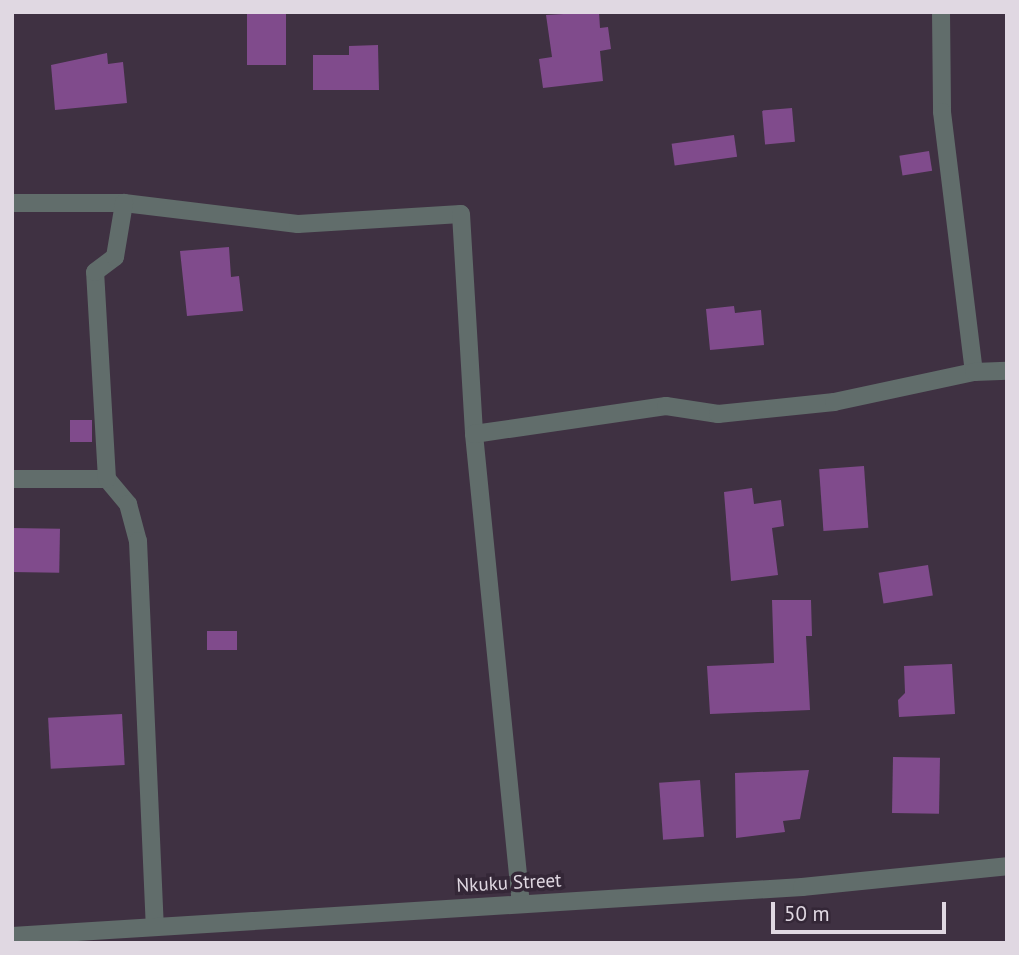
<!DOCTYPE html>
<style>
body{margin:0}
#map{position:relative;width:1019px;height:955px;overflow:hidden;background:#3f3142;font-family:"PT Sans",sans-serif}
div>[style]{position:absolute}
.building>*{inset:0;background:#804b8c;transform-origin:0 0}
.minor>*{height:18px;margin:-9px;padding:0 9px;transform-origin:9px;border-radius:9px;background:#616d6b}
span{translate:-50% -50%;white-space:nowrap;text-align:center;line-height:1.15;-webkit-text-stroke:7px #342737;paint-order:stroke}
.street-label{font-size:19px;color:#e0d8e2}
.frame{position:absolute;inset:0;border:14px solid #e0d8e2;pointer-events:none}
.scale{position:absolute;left:771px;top:902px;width:175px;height:32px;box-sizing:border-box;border:4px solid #e0d8e2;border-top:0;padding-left:9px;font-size:21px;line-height:24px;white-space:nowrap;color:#e0d8e2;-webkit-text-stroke:5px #342737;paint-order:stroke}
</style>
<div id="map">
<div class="building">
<i style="left:247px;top:12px;width:39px;height:53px"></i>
<i style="clip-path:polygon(599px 12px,600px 28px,608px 27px,611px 49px,600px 51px,603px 81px,543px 88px,539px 59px,552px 57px,546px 15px)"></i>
<i style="clip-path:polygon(378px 45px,379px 90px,313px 90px,313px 55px,349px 55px,349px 46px)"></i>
<i style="clip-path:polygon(107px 53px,108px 64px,123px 62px,127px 103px,55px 110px,51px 65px)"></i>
<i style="left:792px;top:108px;width:34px;height:30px;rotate:85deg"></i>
<i style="left:734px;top:135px;width:22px;height:63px;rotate:82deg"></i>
<i style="left:929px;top:151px;width:20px;height:30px;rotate:81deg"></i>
<i style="clip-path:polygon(229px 247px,231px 277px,239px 276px,243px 311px,187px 316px,180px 251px)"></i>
<i style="clip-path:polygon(734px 306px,735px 313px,761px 310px,764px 345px,710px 350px,706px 309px)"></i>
<i style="left:70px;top:420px;width:22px;height:22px"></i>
<i style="left:864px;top:466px;width:62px;height:45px;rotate:86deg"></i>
<i style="clip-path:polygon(752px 488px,754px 504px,781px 500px,784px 526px,772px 528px,778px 575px,731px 581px,724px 492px)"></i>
<i style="left:12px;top:528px;width:48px;height:44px;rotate:1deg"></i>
<i style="left:928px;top:565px;width:31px;height:50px;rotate:81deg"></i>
<i style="clip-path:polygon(772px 600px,811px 600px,812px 636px,806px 636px,810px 710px,710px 714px,707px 666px,774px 663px)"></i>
<i style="left:237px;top:631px;width:19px;height:30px;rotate:90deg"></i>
<i style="clip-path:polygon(952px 664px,955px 714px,899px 717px,898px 700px,905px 693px,904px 666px)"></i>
<i style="left:122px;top:714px;width:51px;height:74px;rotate:87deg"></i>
<i style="left:893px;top:757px;width:47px;height:56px;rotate:1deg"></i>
<i style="clip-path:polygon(809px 770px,800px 819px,783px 821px,785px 832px,736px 838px,735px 773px)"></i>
<i style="left:700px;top:780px;width:57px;height:41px;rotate:86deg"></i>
</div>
<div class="minor">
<i style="left:941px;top:12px;width:100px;rotate:89.4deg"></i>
<i style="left:942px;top:112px;width:262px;rotate:83deg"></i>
<i style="left:12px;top:203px;width:112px"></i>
<i style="left:124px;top:203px;width:175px;rotate:6.9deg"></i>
<i style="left:298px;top:224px;width:163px;rotate:-3.5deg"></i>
<i style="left:461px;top:214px;width:220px;rotate:86.6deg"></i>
<i style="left:474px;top:434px;width:472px;rotate:84.3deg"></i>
<i style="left:474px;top:434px;width:194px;rotate:-8.3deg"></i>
<i style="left:666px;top:406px;width:53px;rotate:8.7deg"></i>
<i style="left:718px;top:414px;width:117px;rotate:-5.9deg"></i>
<i style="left:834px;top:402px;width:143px;rotate:-12.1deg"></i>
<i style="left:974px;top:372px;width:33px;rotate:-2deg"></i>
<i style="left:12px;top:479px;width:95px"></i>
<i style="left:107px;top:479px;width:33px;rotate:50deg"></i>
<i style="left:128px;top:504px;width:38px;rotate:75deg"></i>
<i style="left:138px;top:541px;width:384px;rotate:87.5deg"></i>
<i style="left:107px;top:479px;width:207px;rotate:-93.3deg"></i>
<i style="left:95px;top:272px;width:25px;rotate:-37deg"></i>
<i style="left:115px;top:257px;width:55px;rotate:-80.5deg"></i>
<i style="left:12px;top:936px;width:792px;rotate:-3.55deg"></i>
<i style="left:802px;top:887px;width:206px;rotate:-5.8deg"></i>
</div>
<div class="street-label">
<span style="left:509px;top:883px;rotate:-3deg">Nkuku Street</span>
</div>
<div class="frame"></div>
<div class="scale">50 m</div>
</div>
